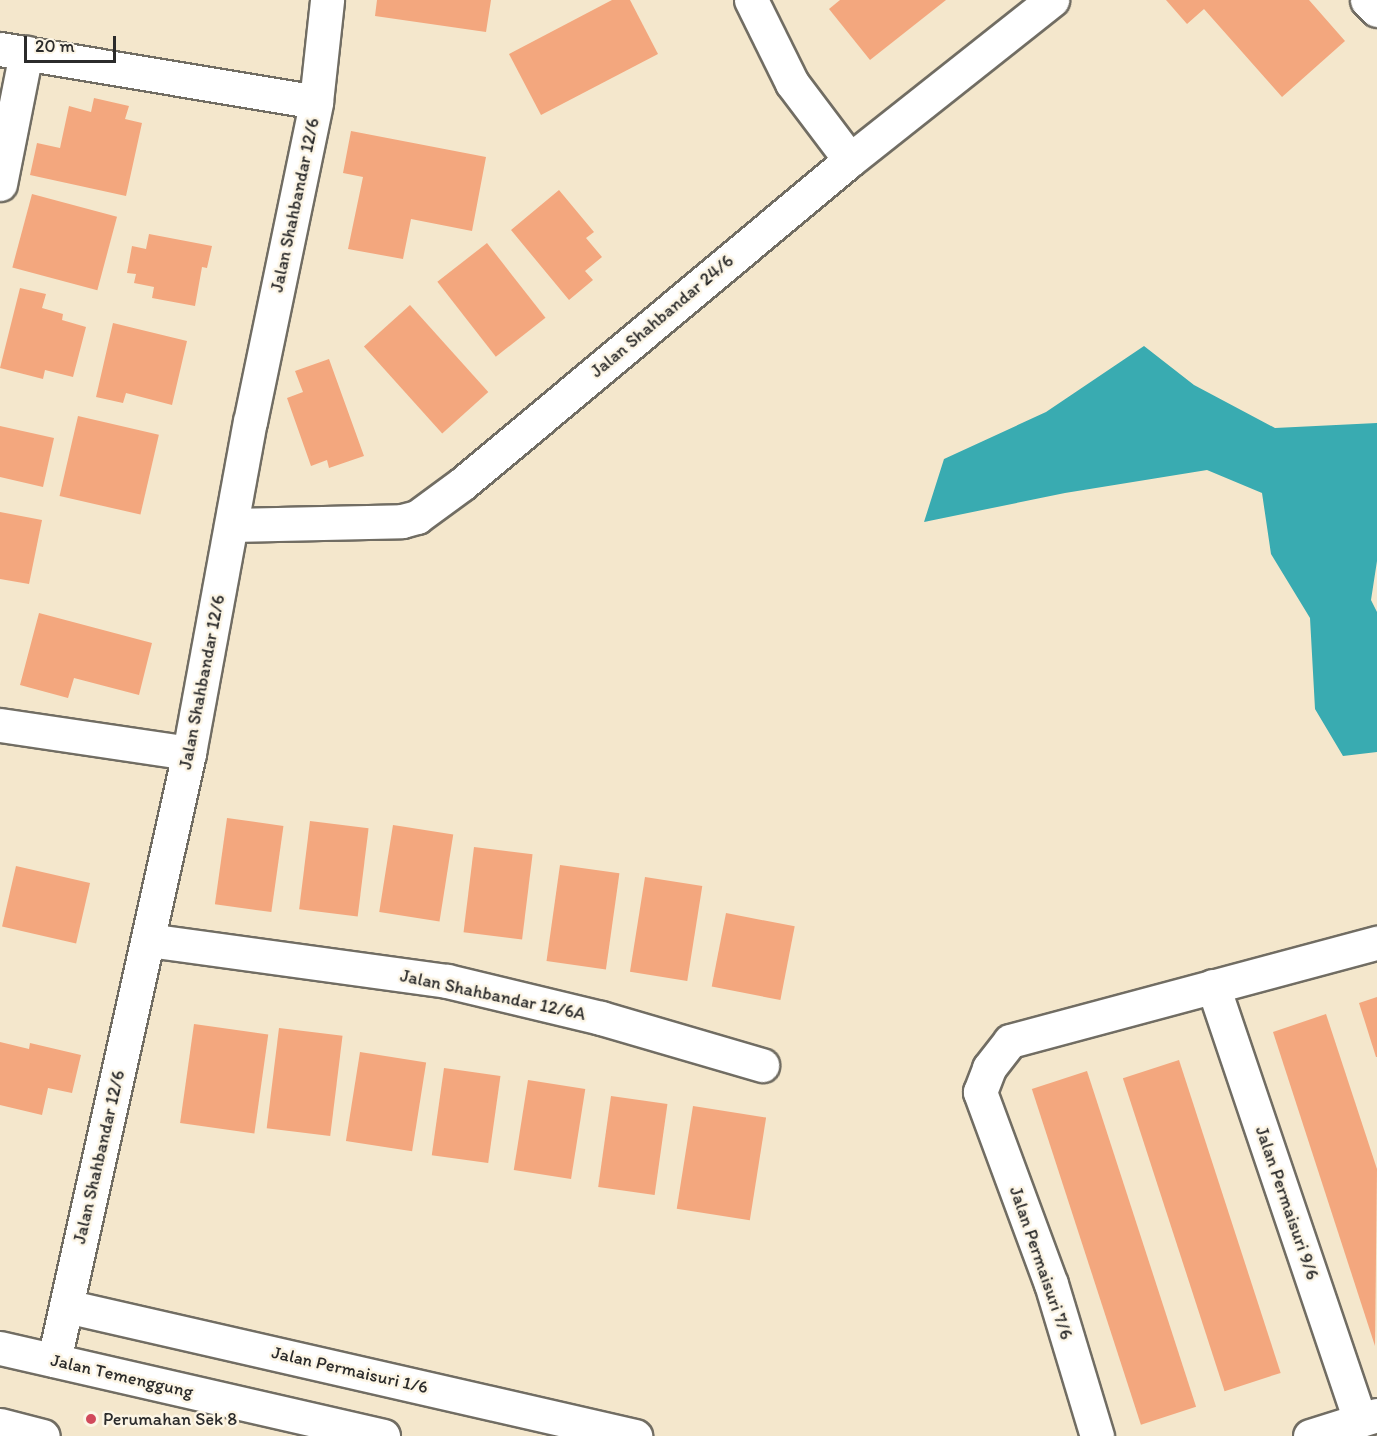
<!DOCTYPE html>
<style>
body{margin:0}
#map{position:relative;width:1377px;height:1436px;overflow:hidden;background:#f4e7cc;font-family:Itim,sans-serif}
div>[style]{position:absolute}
.water>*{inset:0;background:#39abb1}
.building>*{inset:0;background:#f3a77e;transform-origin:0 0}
.roads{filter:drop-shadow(2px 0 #716d63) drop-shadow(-2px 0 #716d63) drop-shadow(0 2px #716d63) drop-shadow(0 -2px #716d63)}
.minor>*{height:33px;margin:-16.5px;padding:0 16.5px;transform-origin:16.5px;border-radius:16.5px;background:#fff}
.dots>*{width:16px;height:16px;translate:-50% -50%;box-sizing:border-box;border:3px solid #fcf5e5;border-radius:50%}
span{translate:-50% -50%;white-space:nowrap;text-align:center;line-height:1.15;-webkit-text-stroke:5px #fcf5e5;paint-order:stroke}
.street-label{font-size:18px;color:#2b2b2b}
.poi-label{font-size:18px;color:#2b2b2b}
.left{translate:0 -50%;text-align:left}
.scale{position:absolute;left:24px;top:36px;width:92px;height:27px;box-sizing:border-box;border:3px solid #2b2b2b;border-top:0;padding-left:8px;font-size:18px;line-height:21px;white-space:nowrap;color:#2b2b2b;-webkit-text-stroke:4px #fcf5e5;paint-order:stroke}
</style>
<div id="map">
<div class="water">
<i style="clip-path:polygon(1144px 346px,1194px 385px,1275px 428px,1377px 423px,1377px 561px,1371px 600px,1377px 612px,1377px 752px,1343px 756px,1315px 709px,1310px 618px,1271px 554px,1262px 493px,1207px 470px,1065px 493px,924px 522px,944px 459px,1046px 412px)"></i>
</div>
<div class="building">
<i style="clip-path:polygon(377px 0,491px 0,486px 32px,375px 16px)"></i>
<i style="clip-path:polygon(612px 0,630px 0,658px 54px,541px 115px,509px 54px)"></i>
<i style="clip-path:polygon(840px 0,946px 0,870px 60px,829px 9px)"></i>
<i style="clip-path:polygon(1166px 0,1309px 0,1345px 41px,1282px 97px,1204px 9px,1187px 24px)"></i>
<i style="clip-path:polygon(94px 98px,129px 106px,125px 119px,142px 123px,126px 196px,30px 175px,37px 143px,60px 148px,69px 106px,91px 112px)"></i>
<i style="clip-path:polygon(351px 131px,486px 157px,472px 231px,411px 219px,403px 259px,348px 249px,363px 177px,343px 173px)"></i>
<i style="clip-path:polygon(559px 190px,594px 232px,586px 238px,602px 257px,585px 271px,593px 280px,569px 300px,511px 230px)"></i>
<i style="left:32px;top:194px;width:88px;height:76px;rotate:15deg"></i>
<i style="clip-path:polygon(149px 234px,212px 246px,207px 268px,202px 267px,195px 306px,152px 298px,154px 287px,134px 283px,136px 274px,127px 273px,132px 246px,146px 249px)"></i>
<i style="left:487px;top:243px;width:95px;height:63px;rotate:52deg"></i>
<i style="clip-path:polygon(20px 288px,46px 294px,42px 308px,63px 314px,62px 320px,86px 327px,73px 377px,45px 370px,43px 379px,0 368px)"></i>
<i style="left:410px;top:305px;width:117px;height:62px;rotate:48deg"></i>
<i style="clip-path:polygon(113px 323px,187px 341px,172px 405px,126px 393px,123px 403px,96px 397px)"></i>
<i style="clip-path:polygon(329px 359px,364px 456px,329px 468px,327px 460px,311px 466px,287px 398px,303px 392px,295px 371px)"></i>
<i style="left:78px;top:416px;width:83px;height:82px;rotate:13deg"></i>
<i style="clip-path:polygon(0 426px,54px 438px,43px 487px,0 477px)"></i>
<i style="clip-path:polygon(0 512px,42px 520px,29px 584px,0 579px)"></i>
<i style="clip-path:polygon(39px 613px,152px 643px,139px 695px,74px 678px,68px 698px,20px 685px)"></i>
<i style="left:227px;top:818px;width:57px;height:87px;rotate:8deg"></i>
<i style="left:310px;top:821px;width:59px;height:89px;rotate:7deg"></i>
<i style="left:393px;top:825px;width:61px;height:88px;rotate:9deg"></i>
<i style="left:474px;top:847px;width:59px;height:86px;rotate:7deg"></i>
<i style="left:560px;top:865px;width:60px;height:97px;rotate:8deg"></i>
<i style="left:16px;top:866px;width:76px;height:62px;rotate:13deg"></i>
<i style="left:645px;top:877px;width:58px;height:96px;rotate:9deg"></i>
<i style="left:726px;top:913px;width:70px;height:75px;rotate:11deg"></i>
<i style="clip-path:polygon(1377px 997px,1377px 1057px,1376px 1057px,1359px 1003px)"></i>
<i style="clip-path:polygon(1326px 1014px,1377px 1169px,1375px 1346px,1273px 1032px)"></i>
<i style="left:194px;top:1024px;width:75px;height:100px;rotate:8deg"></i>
<i style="left:279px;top:1028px;width:64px;height:101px;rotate:7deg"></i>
<i style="clip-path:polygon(0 1042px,29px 1049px,30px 1043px,81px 1055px,72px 1093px,48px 1088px,42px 1115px,0 1105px)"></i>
<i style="left:360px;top:1052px;width:67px;height:90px;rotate:9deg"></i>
<i style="left:1179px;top:1060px;width:329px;height:59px;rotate:72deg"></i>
<i style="left:444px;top:1068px;width:57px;height:88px;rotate:8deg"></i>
<i style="left:1087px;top:1071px;width:353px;height:58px;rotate:72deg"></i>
<i style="left:528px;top:1080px;width:58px;height:91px;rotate:9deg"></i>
<i style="left:611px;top:1096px;width:57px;height:92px;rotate:8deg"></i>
<i style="left:693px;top:1106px;width:74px;height:104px;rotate:9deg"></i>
</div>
<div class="roads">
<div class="minor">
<i style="left:751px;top:0;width:93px;rotate:63.7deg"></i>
<i style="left:792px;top:83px;width:96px;rotate:53deg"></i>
<i style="left:1367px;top:0;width:14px;rotate:45deg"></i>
<i style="left:0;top:49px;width:320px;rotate:9.5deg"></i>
<i style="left:0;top:184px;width:134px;rotate:-78.8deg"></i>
<i style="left:232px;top:525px;width:170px;rotate:-1.3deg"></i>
<i style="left:402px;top:521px;width:16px;rotate:-15deg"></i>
<i style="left:417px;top:517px;width:56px;rotate:-36.3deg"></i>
<i style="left:462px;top:484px;width:505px;rotate:-39.86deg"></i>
<i style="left:850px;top:160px;width:258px;rotate:-38.4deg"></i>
<i style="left:0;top:725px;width:191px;rotate:8.4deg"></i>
<i style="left:148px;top:940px;width:302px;rotate:7.8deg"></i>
<i style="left:447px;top:981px;width:158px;rotate:13.5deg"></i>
<i style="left:601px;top:1018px;width:168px;rotate:16.3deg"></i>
<i style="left:1213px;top:986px;width:458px;rotate:71.3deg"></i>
<i style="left:66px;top:1306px;width:584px;rotate:12.87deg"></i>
<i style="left:0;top:1348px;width:393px;rotate:12.9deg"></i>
<i style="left:54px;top:1360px;width:622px;rotate:-77.46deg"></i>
<i style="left:189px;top:753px;width:337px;rotate:-79.6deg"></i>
<i style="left:250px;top:422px;width:327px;rotate:-78.3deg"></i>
<i style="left:316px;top:102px;width:103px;rotate:-83.8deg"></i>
<i style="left:0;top:1425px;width:44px;rotate:14.3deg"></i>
<i style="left:1097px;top:1436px;width:159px;rotate:-106.8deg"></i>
<i style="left:1051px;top:1284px;width:205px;rotate:-110.3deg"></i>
<i style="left:980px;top:1092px;width:26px;rotate:-69deg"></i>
<i style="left:989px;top:1068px;width:34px;rotate:-52deg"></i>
<i style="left:1010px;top:1041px;width:380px;rotate:-15deg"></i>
<i style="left:1310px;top:1436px;width:70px;rotate:-17.4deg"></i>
</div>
</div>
<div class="dots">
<i style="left:91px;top:1419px;background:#d1495b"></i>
</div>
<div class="street-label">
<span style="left:295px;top:205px;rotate:-78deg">Jalan Shahbandar 12/6</span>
<span style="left:662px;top:316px;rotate:-40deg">Jalan Shahbandar 24/6</span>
<span style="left:202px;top:682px;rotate:-79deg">Jalan Shahbandar 12/6</span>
<span style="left:493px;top:995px;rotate:12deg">Jalan Shahbandar 12/6A</span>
<span style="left:99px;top:1157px;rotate:-77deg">Jalan Shahbandar 12/6</span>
<span style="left:1287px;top:1203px;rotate:71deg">Jalan Permaisuri 9/6</span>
<span style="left:1041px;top:1263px;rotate:71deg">Jalan Permaisuri 7/6</span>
<span style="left:350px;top:1370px;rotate:13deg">Jalan Permaisuri 1/6</span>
<span style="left:122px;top:1376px;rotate:13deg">Jalan Temenggung</span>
</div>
<div class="poi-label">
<span class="left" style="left:103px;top:1419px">Perumahan Sek 8</span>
</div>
<div class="scale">20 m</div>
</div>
